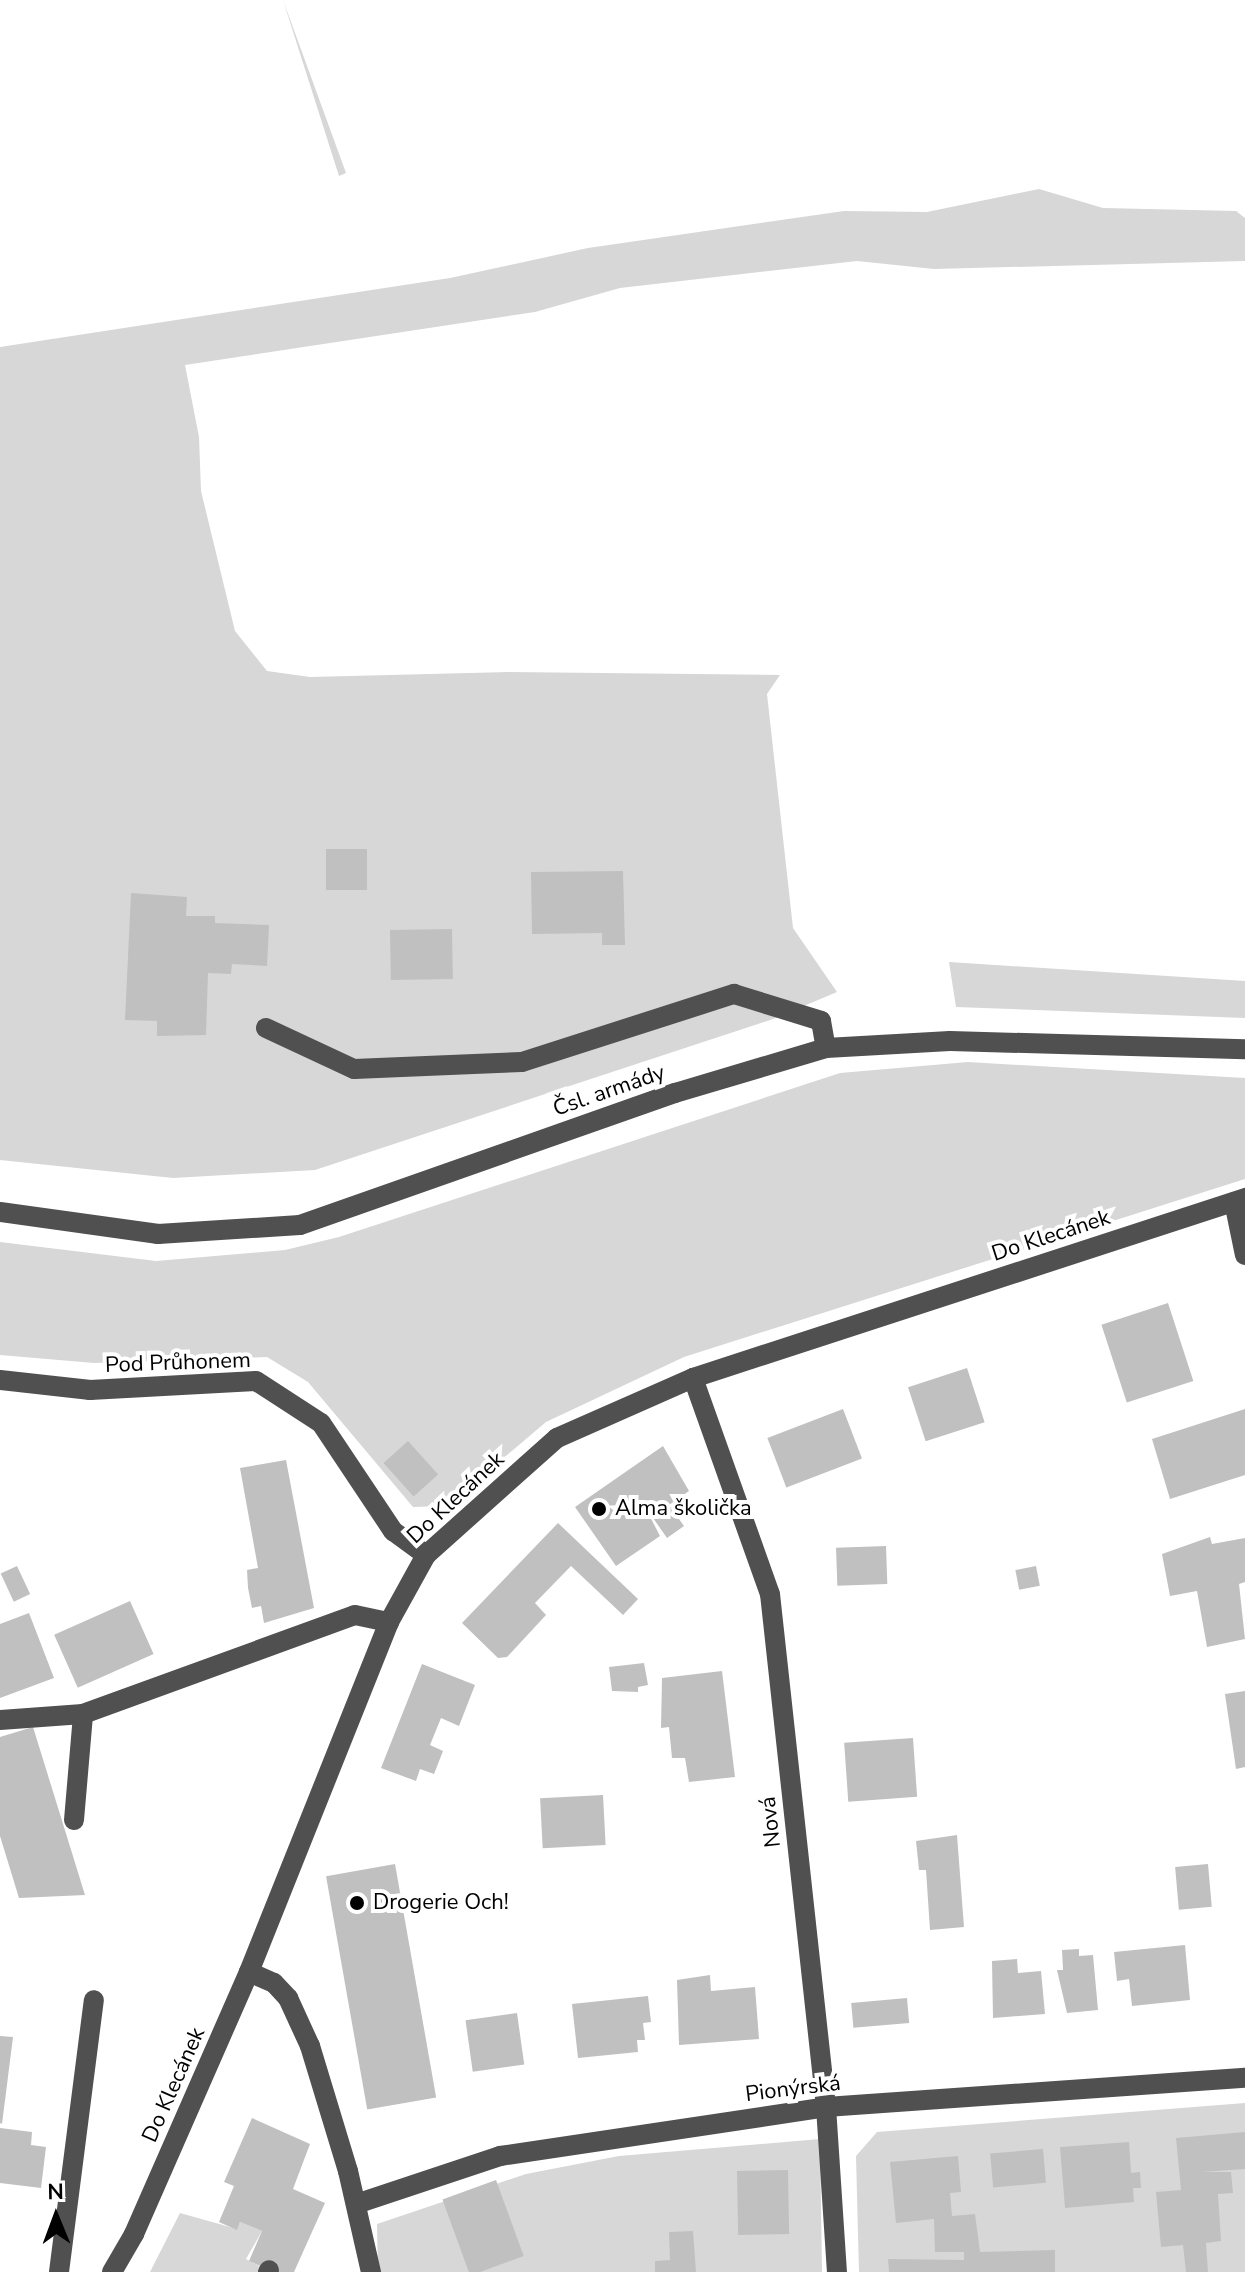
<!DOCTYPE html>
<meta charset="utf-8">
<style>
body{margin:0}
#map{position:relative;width:1245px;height:2272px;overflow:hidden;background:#fff;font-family:"Nunito Sans",sans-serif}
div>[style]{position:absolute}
.green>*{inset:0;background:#d7d7d7}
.building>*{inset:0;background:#c0c0c0;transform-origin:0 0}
.minor>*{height:20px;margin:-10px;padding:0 10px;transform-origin:10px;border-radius:10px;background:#505050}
.dots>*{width:22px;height:22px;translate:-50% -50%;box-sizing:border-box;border:4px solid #fff;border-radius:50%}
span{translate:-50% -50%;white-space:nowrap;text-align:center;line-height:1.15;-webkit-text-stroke:8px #fff;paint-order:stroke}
.street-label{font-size:22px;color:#000}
.poi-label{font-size:22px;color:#000}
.left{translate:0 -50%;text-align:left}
.north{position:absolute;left:16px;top:2176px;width:80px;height:80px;-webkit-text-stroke:6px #fff;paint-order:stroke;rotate:359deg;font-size:22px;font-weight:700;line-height:32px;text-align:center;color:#000}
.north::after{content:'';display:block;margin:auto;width:28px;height:36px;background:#000;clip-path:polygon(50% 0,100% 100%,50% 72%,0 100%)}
</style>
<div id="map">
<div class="green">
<i style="clip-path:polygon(283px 0,346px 173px,339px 176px)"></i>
<i style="clip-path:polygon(1039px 189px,1103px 208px,1236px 211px,1245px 218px,1245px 261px,934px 269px,857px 261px,620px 288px,535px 312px,185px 365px,199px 437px,201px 491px,235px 631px,267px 671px,310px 677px,509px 672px,780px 675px,767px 694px,793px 928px,837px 992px,773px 1019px,315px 1170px,173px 1178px,0 1160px,0 347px,450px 278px,588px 248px,844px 211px,927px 212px)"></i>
<i style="clip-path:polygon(949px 962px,1245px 981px,1245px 1018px,956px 1007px)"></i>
<i style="clip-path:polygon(968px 1062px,1245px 1078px,1245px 1179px,684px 1357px,546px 1422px,447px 1506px,413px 1507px,308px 1382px,267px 1357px,94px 1363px,0 1355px,0 1242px,156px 1261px,285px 1250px,339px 1237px,840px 1073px)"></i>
<i style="clip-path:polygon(1245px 2103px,1245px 2272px,859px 2272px,856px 2156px,877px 2132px)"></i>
<i style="clip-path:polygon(820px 2139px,822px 2272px,378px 2272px,377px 2224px,526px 2174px,619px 2156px)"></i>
<i style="clip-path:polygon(180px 2213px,237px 2229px,240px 2222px,262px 2231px,246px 2259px,259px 2266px,258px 2272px,150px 2272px)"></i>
</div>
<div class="building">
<i style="left:326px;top:849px;width:41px;height:41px"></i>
<i style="clip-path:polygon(623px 871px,625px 945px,602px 945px,602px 933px,532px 934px,531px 872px)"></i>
<i style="clip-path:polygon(131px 893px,187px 897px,186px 916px,215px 916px,215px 923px,269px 925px,267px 966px,232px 964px,231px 974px,208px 973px,206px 1035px,157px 1036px,157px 1021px,125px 1020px)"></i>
<i style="left:452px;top:929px;width:50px;height:62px;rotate:89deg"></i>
<i style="left:1168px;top:1303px;width:82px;height:70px;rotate:72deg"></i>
<i style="left:967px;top:1368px;width:57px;height:62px;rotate:72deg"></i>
<i style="left:843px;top:1409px;width:53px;height:81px;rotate:69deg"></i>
<i style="clip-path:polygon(1245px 1409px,1245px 1475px,1170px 1499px,1152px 1439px)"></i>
<i style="left:408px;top:1441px;width:45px;height:33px;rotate:48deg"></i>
<i style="clip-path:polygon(663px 1446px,689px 1491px,669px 1505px,684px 1526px,667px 1538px,644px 1505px,660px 1536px,616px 1566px,575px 1507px)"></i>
<i style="clip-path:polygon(286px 1460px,314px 1608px,264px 1623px,261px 1606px,252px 1608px,248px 1588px,247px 1570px,258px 1568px,240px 1468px)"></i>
<i style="clip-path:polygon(558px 1523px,638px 1599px,623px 1615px,571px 1566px,535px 1603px,546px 1615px,507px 1657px,498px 1658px,462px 1623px)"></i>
<i style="clip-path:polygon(1210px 1537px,1212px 1544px,1245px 1538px,1245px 1582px,1239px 1584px,1245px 1639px,1207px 1647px,1197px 1591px,1170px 1596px,1162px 1554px)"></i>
<i style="left:886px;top:1546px;width:38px;height:50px;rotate:88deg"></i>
<i style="left:17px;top:1566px;width:31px;height:18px;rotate:65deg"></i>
<i style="left:1036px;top:1566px;width:20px;height:21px;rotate:79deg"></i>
<i style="left:130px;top:1601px;width:58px;height:83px;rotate:66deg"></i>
<i style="clip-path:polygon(29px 1613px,54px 1678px,0 1698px,0 1624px)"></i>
<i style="clip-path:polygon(644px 1663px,648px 1685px,638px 1687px,638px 1692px,612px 1691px,609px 1667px)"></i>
<i style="clip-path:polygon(422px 1664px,475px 1685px,459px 1726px,441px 1718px,430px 1745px,443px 1751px,434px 1774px,420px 1769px,416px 1781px,381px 1768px)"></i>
<i style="clip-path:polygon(722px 1671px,735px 1777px,689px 1782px,685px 1758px,672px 1758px,669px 1727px,661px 1728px,662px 1678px)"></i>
<i style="clip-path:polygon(1245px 1691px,1245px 1767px,1236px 1769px,1225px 1694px)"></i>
<i style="clip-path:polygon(33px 1727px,85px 1895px,19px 1898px,0 1836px,0 1737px)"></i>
<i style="left:913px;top:1738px;width:59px;height:69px;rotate:86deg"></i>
<i style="left:603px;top:1795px;width:50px;height:63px;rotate:87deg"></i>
<i style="clip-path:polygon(957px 1835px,964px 1927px,930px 1930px,926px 1870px,919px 1870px,916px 1841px)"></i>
<i style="left:395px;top:1864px;width:237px;height:70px;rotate:80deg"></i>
<i style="left:1208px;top:1864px;width:43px;height:33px;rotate:85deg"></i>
<i style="clip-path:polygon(1185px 1945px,1190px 2000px,1132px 2006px,1129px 1979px,1117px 1981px,1114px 1952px)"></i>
<i style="clip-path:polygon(1079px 1949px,1079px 1956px,1093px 1955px,1098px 2010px,1067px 2013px,1057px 1970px,1063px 1970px,1062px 1950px)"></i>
<i style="clip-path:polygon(1017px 1959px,1018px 1973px,1041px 1971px,1045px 2014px,993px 2018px,992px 1961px)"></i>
<i style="clip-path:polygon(710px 1975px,711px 1991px,755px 1987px,759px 2039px,679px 2045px,677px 1980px)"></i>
<i style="clip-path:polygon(648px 1996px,651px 2022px,643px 2023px,645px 2040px,637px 2040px,638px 2052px,578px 2058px,572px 2004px)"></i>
<i style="left:907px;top:1998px;width:25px;height:56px;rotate:85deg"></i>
<i style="left:517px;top:2013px;width:52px;height:52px;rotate:82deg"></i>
<i style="clip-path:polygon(0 2036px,13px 2037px,2px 2124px,0 2123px)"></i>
<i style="clip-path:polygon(252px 2118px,310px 2144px,293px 2189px,325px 2203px,294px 2272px,274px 2272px,249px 2261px,262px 2231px,240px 2222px,237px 2230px,219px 2222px,234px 2186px,224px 2182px)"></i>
<i style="clip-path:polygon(0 2128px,32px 2132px,31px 2145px,46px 2147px,41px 2188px,0 2183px)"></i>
<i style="clip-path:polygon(1245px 2132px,1245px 2169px,1202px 2172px,1231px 2172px,1233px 2193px,1218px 2194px,1221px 2241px,1206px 2243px,1208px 2272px,1186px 2272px,1183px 2245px,1161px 2247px,1156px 2192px,1181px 2190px,1176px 2138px)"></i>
<i style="clip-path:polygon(1129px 2142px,1131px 2173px,1140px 2172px,1141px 2188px,1133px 2188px,1134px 2202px,1065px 2208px,1060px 2147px)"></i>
<i style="left:1043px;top:2149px;width:34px;height:53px;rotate:85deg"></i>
<i style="clip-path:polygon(958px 2156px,961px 2192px,950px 2193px,952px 2216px,975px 2214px,980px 2252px,1055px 2250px,1055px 2272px,889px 2272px,888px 2259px,964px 2260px,964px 2252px,935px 2252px,934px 2219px,896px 2223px,890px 2162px)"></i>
<i style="left:788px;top:2170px;width:64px;height:51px;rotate:89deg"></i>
<i style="left:496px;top:2180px;width:81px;height:57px;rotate:70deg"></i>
<i style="clip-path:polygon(693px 2231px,696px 2272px,655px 2272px,655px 2261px,670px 2260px,669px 2232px)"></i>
</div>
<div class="minor">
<i style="left:266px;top:1028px;width:97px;rotate:25deg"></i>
<i style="left:354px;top:1069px;width:168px;rotate:-2.4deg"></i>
<i style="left:522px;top:1062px;width:223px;rotate:-17.8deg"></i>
<i style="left:734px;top:994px;width:91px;rotate:17.2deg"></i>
<i style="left:821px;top:1021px;width:27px;rotate:80deg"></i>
<i style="left:1234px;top:1202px;width:54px;rotate:78.3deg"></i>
<i style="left:0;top:1212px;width:160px;rotate:7.9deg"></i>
<i style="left:158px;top:1234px;width:142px;rotate:-3.6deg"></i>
<i style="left:300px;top:1225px;width:398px;rotate:-19.4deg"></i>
<i style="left:675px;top:1093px;width:158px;rotate:-16.6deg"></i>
<i style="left:826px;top:1048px;width:124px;rotate:-3.2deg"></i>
<i style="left:950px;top:1041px;width:295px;rotate:1.6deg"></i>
<i style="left:693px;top:1378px;width:229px;rotate:70.4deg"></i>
<i style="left:770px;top:1594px;width:516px;rotate:83.77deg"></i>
<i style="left:826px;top:2107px;width:165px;rotate:86.2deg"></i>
<i style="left:0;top:1380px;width:91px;rotate:6.3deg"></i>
<i style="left:90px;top:1390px;width:166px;rotate:-3.1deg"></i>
<i style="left:256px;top:1381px;width:77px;rotate:32.9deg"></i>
<i style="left:321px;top:1423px;width:130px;rotate:56.3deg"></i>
<i style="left:393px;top:1531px;width:41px;rotate:36deg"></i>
<i style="left:0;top:1720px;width:83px;rotate:-4.1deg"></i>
<i style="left:83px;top:1714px;width:289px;rotate:-20deg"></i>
<i style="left:355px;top:1615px;width:35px;rotate:12deg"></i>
<i style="left:74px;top:1820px;width:106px;rotate:-85.1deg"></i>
<i style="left:249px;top:1972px;width:27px;rotate:24deg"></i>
<i style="left:274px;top:1983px;width:21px;rotate:47deg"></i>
<i style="left:288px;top:1998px;width:53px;rotate:65.4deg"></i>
<i style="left:310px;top:2046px;width:131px;rotate:73.1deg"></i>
<i style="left:348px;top:2171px;width:104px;rotate:77.2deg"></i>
<i style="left:356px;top:2204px;width:152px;rotate:-18.4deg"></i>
<i style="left:500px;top:2156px;width:330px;rotate:-8.5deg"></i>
<i style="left:826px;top:2107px;width:420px;rotate:-4deg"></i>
<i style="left:59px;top:2272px;width:274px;rotate:-82.7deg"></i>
<i style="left:112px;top:2272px;width:44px;rotate:-59.9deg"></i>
<i style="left:134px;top:2234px;width:286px;rotate:-66.3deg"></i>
<i style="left:249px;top:1972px;width:377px;rotate:-68.2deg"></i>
<i style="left:389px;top:1622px;width:77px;rotate:-61.1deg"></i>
<i style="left:426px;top:1555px;width:176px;rotate:-41.8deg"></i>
<i style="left:557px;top:1438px;width:149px;rotate:-23.8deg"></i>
<i style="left:693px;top:1378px;width:581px;rotate:-18.06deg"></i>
<i style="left:268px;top:2272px;width:2px;rotate:-63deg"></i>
</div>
<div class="dots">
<i style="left:599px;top:1509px;background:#000"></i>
<i style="left:357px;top:1903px;background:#000"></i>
</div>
<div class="street-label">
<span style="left:609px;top:1091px;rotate:-19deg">Čsl. armády</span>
<span style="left:1051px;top:1236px;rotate:-18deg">Do Klecánek</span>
<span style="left:178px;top:1363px;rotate:-2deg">Pod Průhonem</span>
<span style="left:456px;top:1498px;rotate:-43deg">Do Klecánek</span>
<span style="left:771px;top:1822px;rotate:-96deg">Nová</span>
<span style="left:174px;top:2085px;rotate:-66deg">Do Klecánek</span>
<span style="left:793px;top:2089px;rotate:-7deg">Pionýrská</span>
</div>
<div class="poi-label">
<span class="left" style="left:615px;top:1509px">Alma školička</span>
<span class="left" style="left:373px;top:1903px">Drogerie Och!</span>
</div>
<div class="north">N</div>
</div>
